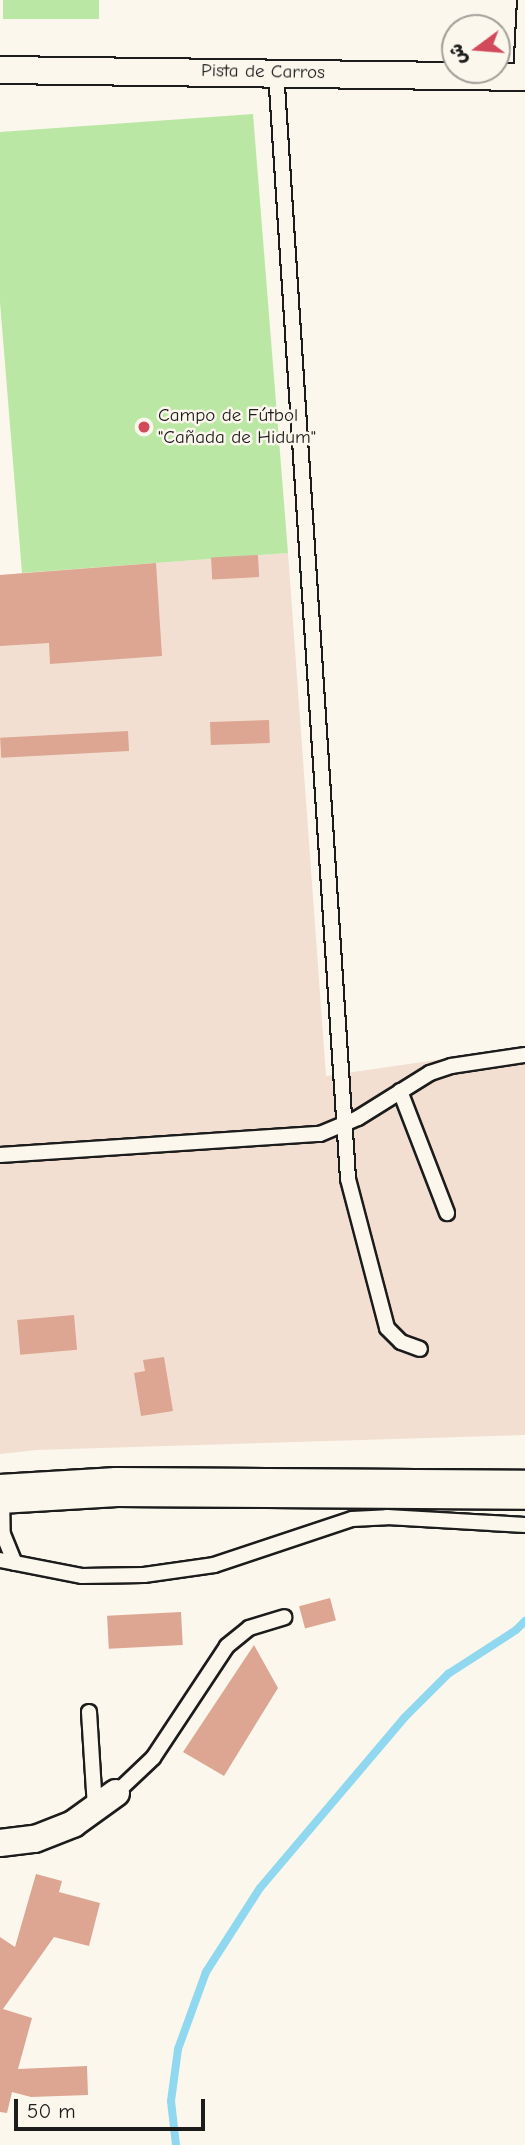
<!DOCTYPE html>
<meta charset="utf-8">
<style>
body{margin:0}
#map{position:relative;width:525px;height:2145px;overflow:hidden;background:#fbf7ec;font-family:"Comic Neue","Playpen Sans Arabic",sans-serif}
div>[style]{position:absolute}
.built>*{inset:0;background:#f2dfd1}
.green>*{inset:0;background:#bbe7a5;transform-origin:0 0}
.stream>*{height:8px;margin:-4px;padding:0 4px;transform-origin:4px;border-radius:4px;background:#8fd8f0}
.building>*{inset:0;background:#dca692;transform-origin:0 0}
.roads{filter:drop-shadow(2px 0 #1c1c1c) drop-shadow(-2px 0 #1c1c1c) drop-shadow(0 2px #1c1c1c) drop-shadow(0 -2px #1c1c1c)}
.lane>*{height:14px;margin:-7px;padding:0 7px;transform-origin:7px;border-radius:7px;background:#fbf7ec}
.street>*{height:26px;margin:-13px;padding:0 13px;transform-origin:13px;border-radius:13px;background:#fbf7ec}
.secondary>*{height:38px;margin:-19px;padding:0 19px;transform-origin:19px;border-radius:19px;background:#fbf7ec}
.dots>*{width:19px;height:19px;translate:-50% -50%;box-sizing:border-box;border:4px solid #fbf7ec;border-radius:50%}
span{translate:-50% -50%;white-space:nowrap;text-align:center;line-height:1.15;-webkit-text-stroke:5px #fbf7ec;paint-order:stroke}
.street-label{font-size:19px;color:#1c1c1c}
.poi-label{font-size:19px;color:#1c1c1c}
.left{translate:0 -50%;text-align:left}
.north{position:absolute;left:441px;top:14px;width:70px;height:70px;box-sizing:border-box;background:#fbf7ec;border:2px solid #a29f99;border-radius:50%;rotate:254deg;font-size:19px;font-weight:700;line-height:28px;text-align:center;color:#1c1c1c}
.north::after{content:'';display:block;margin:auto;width:24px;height:32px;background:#d1495b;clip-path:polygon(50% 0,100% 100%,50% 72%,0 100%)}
.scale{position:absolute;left:14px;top:2099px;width:191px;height:32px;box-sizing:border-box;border:4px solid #1c1c1c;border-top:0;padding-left:9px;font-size:21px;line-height:24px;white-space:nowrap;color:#1c1c1c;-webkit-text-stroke:5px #fbf7ec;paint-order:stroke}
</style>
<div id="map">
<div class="built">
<i style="clip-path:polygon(288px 553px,326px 1076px,525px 1047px,525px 1435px,37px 1450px,0 1454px,0 575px)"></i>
</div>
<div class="green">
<i style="left:3px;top:0;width:96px;height:19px"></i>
<i style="clip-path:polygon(253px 114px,288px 553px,22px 573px,0 302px,0 132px)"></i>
</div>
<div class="stream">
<i style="left:176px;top:2145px;width:44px;rotate:-96.5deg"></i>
<i style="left:171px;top:2101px;width:52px;rotate:-82.3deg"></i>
<i style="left:178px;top:2049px;width:82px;rotate:-70deg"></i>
<i style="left:206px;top:1972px;width:100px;rotate:-57.3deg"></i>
<i style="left:260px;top:1888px;width:224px;rotate:-49.7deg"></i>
<i style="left:405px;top:1717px;width:61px;rotate:-45deg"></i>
<i style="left:448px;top:1674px;width:81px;rotate:-32.9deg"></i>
<i style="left:516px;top:1630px;width:13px;rotate:-45deg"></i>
</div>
<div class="building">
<i style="left:258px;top:555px;width:22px;height:47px;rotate:87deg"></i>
<i style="clip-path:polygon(156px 563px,162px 656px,50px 664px,49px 643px,0 646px,0 575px)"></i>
<i style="left:269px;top:720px;width:23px;height:59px;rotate:88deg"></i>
<i style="left:128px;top:731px;width:20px;height:128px;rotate:87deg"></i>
<i style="left:74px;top:1315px;width:35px;height:57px;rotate:85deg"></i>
<i style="clip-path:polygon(164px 1357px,173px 1411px,141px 1416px,134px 1373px,145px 1371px,143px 1360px)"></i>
<i style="left:330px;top:1598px;width:23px;height:32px;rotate:75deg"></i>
<i style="left:181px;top:1612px;width:33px;height:74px;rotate:87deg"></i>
<i style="clip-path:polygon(254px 1645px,278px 1688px,224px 1776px,183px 1752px)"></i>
<i style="clip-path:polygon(36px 1874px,62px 1881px,59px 1892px,100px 1903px,89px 1946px,54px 1937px,3px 2009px,32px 2018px,18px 2069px,87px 2066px,88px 2095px,31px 2097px,12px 2092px,7px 2113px,0 2112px,0 1937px,15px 1947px)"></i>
</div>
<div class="roads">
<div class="lane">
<i style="left:276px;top:71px;width:1110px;rotate:86.28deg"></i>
<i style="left:348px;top:1179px;width:154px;rotate:75.3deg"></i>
<i style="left:387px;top:1328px;width:20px;rotate:45deg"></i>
<i style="left:401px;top:1342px;width:20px;rotate:20deg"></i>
<i style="left:521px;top:77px;width:77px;rotate:-87deg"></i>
<i style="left:400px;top:1091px;width:131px;rotate:68.9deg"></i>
<i style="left:0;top:1155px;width:321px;rotate:-3.8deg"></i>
<i style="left:320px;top:1134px;width:41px;rotate:-22.8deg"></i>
<i style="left:358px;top:1118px;width:85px;rotate:-32deg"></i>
<i style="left:430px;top:1073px;width:22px;rotate:-18deg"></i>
<i style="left:451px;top:1066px;width:75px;rotate:-8.5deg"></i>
<i style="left:2px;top:1495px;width:39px;rotate:89deg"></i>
<i style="left:3px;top:1534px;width:31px;rotate:68deg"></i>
<i style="left:0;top:1560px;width:84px;rotate:11deg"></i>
<i style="left:82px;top:1576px;width:62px;rotate:-0.9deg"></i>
<i style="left:144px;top:1575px;width:71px;rotate:-8.1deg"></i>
<i style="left:214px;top:1565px;width:145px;rotate:-18.4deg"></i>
<i style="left:352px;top:1519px;width:35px;rotate:-3deg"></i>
<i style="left:387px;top:1517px;width:138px;rotate:3.3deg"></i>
<i style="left:89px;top:1712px;width:96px;rotate:86.4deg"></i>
<i style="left:116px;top:1793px;width:51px;rotate:-43.4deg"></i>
<i style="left:153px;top:1758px;width:134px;rotate:-56.5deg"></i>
<i style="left:227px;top:1646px;width:28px;rotate:-39deg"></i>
<i style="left:249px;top:1628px;width:37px;rotate:-17deg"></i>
</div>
<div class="street">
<i style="left:0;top:70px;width:525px;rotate:0.76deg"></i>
<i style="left:0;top:1843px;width:35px;rotate:-7deg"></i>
<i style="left:35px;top:1839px;width:41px;rotate:-21.5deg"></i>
<i style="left:73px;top:1824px;width:53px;rotate:-35.8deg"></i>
</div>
<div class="secondary">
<i style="left:0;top:1494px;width:117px;rotate:-3.4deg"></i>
<i style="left:117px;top:1487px;width:408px;rotate:0.4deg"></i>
</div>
</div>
<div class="dots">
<i style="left:144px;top:427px;background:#d1495b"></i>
</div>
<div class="street-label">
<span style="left:263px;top:72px;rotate:1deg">Pista de Carros</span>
</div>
<div class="poi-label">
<span class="left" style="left:158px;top:427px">Campo de Fútbol<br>"Cañada de Hidum"</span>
</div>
<div class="north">ش</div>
<div class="scale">50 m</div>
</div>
